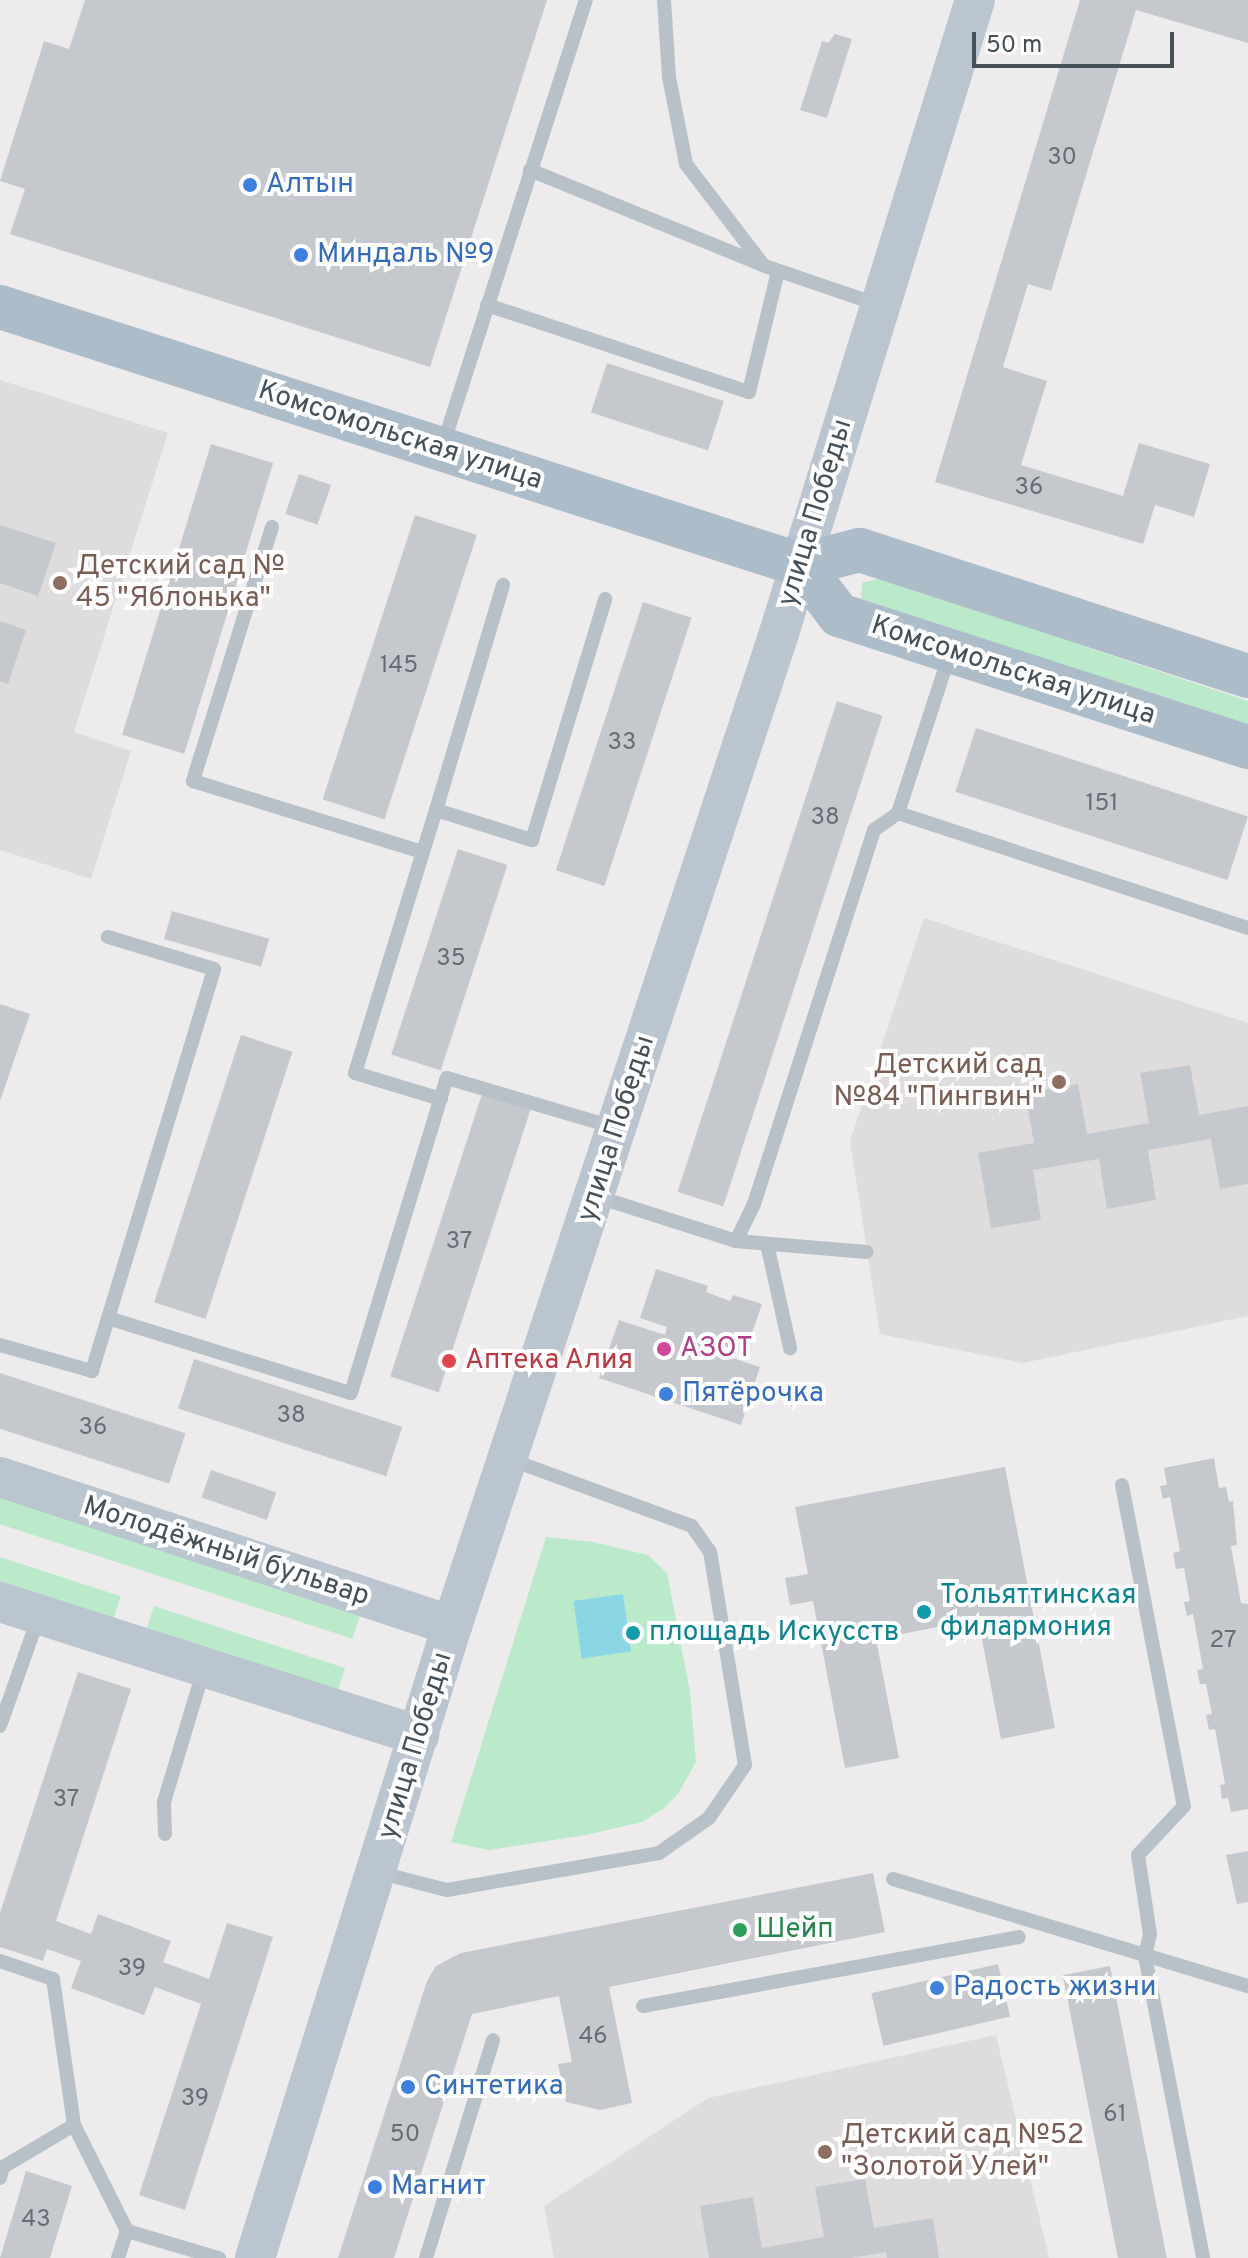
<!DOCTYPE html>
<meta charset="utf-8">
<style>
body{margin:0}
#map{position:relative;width:1248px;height:2258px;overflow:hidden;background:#eeebec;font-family:Overpass,sans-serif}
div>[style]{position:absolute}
.education>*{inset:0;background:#dfdcdd}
.green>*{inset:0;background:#bbeacb;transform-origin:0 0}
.water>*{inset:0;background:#8bd6e5;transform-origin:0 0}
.building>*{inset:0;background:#c5c9ce;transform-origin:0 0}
.service>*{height:14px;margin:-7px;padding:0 7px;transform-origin:7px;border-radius:7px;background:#b7c1c7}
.secondary>*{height:40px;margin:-20px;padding:0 20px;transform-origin:20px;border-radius:20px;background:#bac5cf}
.primary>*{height:44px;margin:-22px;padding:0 22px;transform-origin:22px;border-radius:22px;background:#acbcc9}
.dots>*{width:22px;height:22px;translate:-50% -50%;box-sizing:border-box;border:4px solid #fff;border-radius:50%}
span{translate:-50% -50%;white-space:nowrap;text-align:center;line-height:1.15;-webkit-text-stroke:8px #fff;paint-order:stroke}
.number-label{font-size:24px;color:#656e75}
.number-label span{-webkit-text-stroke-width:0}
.shop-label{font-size:28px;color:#366cbe}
.left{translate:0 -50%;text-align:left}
.street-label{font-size:28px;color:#455057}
.education-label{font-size:28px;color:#785e54}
.right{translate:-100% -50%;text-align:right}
.hotel-label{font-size:28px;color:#b23c85}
.health-label{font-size:28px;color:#be3a42}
.culture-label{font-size:28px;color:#0d838f}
.leisure-label{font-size:28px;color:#27864d}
.scale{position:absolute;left:972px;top:32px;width:202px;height:36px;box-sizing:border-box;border:4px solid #455057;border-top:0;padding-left:10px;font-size:24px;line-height:28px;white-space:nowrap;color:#455057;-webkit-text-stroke:6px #fff;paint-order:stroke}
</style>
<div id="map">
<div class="education">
<i style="clip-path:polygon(0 380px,168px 433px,74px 732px,131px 751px,91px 879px,0 850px)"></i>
<i style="clip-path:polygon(924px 918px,1248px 1023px,1248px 1316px,1023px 1363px,880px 1334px,850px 1141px)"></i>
<i style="clip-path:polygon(996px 2035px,1049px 2258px,554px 2258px,544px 2206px,708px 2098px)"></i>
</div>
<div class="green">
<i style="clip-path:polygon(880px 578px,1248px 701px,1248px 731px,861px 599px,862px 583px)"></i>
<i style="left:0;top:1497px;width:379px;height:26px;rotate:18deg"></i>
<i style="clip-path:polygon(546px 1537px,593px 1542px,648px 1555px,667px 1573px,690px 1692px,696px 1762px,678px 1794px,664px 1808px,642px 1822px,586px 1835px,489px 1850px,451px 1842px)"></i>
<i style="left:0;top:1557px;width:127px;height:28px;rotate:18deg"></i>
<i style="left:154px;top:1606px;width:201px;height:26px;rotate:18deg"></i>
</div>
<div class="water">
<i style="left:623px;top:1594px;width:58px;height:50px;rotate:82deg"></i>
</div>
<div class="building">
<i style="clip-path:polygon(85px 0,547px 0,430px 367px,10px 234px,25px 189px,0 181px,44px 41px,69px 49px)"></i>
<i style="clip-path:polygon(1080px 0,1248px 0,1248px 43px,1136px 10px,1051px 291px,1028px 284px,1003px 367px,1047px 381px,1021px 465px,1123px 496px,1139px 443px,1210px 464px,1194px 517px,1155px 505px,1143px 544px,935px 482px)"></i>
<i style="clip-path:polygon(835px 34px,852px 39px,827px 118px,800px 110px,822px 41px,828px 43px)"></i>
<i style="left:607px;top:363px;width:123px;height:52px;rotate:18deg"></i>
<i style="left:211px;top:444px;width:65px;height:304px;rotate:17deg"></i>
<i style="left:299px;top:474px;width:34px;height:42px;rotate:19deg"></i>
<i style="left:415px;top:515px;width:65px;height:299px;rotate:18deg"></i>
<i style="clip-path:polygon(0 525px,56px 543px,38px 596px,0 583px)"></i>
<i style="left:643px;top:602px;width:51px;height:282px;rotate:18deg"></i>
<i style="clip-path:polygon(0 621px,26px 630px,8px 684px,0 681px)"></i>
<i style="left:837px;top:701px;width:48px;height:516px;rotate:18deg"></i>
<i style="left:976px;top:728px;width:286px;height:67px;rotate:18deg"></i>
<i style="left:458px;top:849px;width:52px;height:216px;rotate:18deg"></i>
<i style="left:172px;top:911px;width:101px;height:29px;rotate:16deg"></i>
<i style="clip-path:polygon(0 1004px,30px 1014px,0 1101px)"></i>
<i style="left:241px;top:1035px;width:54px;height:281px;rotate:18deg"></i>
<i style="clip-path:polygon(1190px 1065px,1199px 1115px,1248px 1106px,1248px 1184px,1220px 1189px,1211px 1139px,1148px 1150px,1156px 1200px,1107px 1209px,1099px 1159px,1033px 1170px,1041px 1220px,991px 1228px,978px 1153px,1034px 1143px,1025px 1093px,1078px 1084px,1087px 1134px,1149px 1123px,1140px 1073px)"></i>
<i style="left:482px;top:1094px;width:51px;height:297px;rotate:18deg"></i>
<i style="clip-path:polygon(656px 1269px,708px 1286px,706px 1292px,730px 1301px,733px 1295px,762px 1304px,745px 1353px,721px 1345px,718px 1353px,760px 1367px,741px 1425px,599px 1378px,619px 1320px,665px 1335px,667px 1327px,640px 1318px)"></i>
<i style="left:194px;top:1359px;width:219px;height:52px;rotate:18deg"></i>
<i style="left:0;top:1373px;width:195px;height:53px;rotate:18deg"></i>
<i style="clip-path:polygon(1214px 1458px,1219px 1488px,1226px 1487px,1229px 1502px,1233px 1501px,1237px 1545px,1231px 1546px,1241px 1603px,1248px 1604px,1248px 1809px,1231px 1812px,1228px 1798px,1222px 1799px,1220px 1785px,1225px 1784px,1215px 1729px,1209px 1730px,1206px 1715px,1212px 1714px,1206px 1684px,1200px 1684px,1197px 1670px,1203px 1669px,1193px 1614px,1187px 1616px,1184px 1602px,1190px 1601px,1184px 1568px,1176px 1569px,1173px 1553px,1180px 1551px,1170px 1497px,1163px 1499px,1160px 1486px,1167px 1485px,1164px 1468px)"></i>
<i style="clip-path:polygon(1005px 1467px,1055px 1728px,1001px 1739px,978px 1619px,876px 1639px,899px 1758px,845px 1768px,813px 1601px,790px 1605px,785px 1578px,808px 1574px,795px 1507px)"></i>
<i style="left:211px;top:1470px;width:69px;height:29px;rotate:19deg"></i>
<i style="clip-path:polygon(78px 1672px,131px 1689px,56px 1921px,91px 1934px,98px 1914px,171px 1941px,163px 1962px,209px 1979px,227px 1923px,273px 1937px,185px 2210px,139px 2195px,201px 2004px,155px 1987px,144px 2015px,71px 1988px,81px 1961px,47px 1949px,43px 1961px,0 1947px,0 1913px)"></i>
<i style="clip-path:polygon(1248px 1851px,1248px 1902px,1237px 1904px,1226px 1855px)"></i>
<i style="clip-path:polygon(873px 1873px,885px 1932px,609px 1987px,632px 2103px,600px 2110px,566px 2102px,558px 2064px,572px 2062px,559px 1996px,472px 2014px,394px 2258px,338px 2258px,427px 1981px,436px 1966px,461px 1953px)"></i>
<i style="left:998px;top:1964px;width:54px;height:130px;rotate:77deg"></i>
<i style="left:1110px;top:1966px;width:298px;height:48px;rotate:79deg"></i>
<i style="clip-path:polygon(26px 2171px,72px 2186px,50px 2258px,0 2258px)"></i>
<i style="clip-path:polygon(865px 2179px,874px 2228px,933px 2218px,939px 2258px,887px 2258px,886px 2252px,852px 2258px,709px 2258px,700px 2206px,753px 2197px,762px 2248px,824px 2237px,815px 2187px)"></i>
</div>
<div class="service">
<i style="left:664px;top:0;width:77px;rotate:86.3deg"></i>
<i style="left:669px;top:77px;width:89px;rotate:78.9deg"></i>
<i style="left:686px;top:164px;width:128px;rotate:52.6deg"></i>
<i style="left:530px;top:170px;width:254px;rotate:22.2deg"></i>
<i style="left:765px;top:266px;width:117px;rotate:18.9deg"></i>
<i style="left:487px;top:305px;width:276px;rotate:18.4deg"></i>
<i style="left:749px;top:392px;width:124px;rotate:-76.5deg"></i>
<i style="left:443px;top:445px;width:467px;rotate:-72.2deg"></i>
<i style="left:272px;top:527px;width:266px;rotate:107.3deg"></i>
<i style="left:193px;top:781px;width:240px;rotate:17.2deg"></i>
<i style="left:436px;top:810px;width:235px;rotate:-73.4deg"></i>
<i style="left:898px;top:813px;width:368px;rotate:18.2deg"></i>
<i style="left:441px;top:1099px;width:90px;rotate:-163.2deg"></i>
<i style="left:355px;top:1073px;width:275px;rotate:-72.9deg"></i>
<i style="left:436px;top:810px;width:101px;rotate:17.4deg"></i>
<i style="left:532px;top:840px;width:252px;rotate:-73.1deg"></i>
<i style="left:595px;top:1196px;width:148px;rotate:17.7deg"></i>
<i style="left:736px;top:1241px;width:131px;rotate:4.8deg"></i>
<i style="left:736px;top:1241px;width:41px;rotate:-64.1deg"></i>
<i style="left:754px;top:1204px;width:393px;rotate:-72.2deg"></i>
<i style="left:874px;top:830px;width:29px;rotate:-35deg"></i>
<i style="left:898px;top:813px;width:165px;rotate:-72deg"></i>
<i style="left:767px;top:1244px;width:107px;rotate:77.5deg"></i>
<i style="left:108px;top:1318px;width:254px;rotate:17.2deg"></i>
<i style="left:351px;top:1393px;width:329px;rotate:-73.1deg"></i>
<i style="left:447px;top:1078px;width:173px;rotate:16.4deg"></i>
<i style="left:0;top:1345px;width:96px;rotate:15.8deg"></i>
<i style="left:92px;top:1371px;width:420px;rotate:-73.1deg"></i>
<i style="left:214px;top:969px;width:111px;rotate:-163.2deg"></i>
<i style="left:1122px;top:1485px;width:327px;rotate:79.1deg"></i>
<i style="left:1184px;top:1806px;width:67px;rotate:133.2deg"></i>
<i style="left:1138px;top:1855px;width:80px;rotate:81.4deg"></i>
<i style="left:1150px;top:1934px;width:23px;rotate:103deg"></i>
<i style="left:1145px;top:1956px;width:308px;rotate:79.1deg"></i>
<i style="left:0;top:1726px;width:99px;rotate:-70.5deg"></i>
<i style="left:165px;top:1834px;width:32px;rotate:-92deg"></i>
<i style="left:164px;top:1802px;width:136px;rotate:-73.3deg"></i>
<i style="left:377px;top:1872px;width:72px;rotate:14.4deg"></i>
<i style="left:447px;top:1890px;width:215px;rotate:-9.9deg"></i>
<i style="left:659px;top:1853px;width:61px;rotate:-35deg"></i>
<i style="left:709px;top:1818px;width:64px;rotate:-55.8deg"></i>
<i style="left:745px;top:1765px;width:216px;rotate:-99.3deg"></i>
<i style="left:710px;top:1552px;width:32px;rotate:-125deg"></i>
<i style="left:692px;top:1526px;width:195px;rotate:-159.9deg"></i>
<i style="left:893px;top:1879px;width:371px;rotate:16.8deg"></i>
<i style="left:0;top:1961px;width:56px;rotate:18.8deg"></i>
<i style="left:53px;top:1979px;width:148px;rotate:81.8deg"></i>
<i style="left:74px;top:2125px;width:119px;rotate:63.4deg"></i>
<i style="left:127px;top:2231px;width:96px;rotate:16.4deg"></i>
<i style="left:643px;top:2006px;width:382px;rotate:-10.4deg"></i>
<i style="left:0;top:2178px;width:11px;rotate:-75deg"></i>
<i style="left:3px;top:2167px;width:82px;rotate:-30.6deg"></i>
<i style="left:118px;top:2258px;width:28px;rotate:-72deg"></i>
<i style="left:426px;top:2258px;width:228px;rotate:-72.9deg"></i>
</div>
<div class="secondary">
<i style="left:0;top:1477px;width:476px;rotate:18.2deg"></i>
<i style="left:0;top:1602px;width:440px;rotate:17.7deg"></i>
<i style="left:255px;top:2258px;width:662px;rotate:-72.69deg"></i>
<i style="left:452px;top:1626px;width:1045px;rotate:-71.77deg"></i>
<i style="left:779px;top:633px;width:663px;rotate:-72.8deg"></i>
</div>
<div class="primary">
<i style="left:0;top:307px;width:842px;rotate:17.85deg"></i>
<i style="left:801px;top:565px;width:61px;rotate:-14.3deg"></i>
<i style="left:860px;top:550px;width:408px;rotate:18deg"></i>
<i style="left:801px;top:565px;width:63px;rotate:52.8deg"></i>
<i style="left:839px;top:615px;width:430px;rotate:17.9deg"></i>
</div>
<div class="dots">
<i style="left:250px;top:185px;background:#3f7fe0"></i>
<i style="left:301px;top:255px;background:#3f7fe0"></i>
<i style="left:60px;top:583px;background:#8d6e63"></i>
<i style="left:1059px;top:1082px;background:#8d6e63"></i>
<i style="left:664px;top:1349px;background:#d1479c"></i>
<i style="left:449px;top:1361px;background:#e0444e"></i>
<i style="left:666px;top:1394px;background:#3f7fe0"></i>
<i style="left:924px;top:1612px;background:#0f9aa8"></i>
<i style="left:633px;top:1633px;background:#0f9aa8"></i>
<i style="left:740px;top:1930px;background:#2e9e5b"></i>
<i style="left:937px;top:1988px;background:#3f7fe0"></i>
<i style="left:408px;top:2087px;background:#3f7fe0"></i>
<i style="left:825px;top:2152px;background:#8d6e63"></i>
<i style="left:375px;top:2187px;background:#3f7fe0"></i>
</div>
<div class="number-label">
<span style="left:1062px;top:159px">30</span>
<span style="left:1029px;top:489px">36</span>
<span style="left:399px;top:667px">145</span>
<span style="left:622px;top:744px">33</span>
<span style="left:1102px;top:805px">151</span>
<span style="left:825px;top:819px">38</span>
<span style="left:451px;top:960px">35</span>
<span style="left:459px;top:1243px">37</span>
<span style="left:291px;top:1417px">38</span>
<span style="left:93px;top:1429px">36</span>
<span style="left:1223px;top:1642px">27</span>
<span style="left:66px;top:1801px">37</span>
<span style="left:132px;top:1970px">39</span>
<span style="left:593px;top:2038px">46</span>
<span style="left:195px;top:2100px">39</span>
<span style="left:1115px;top:2116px">61</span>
<span style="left:405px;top:2136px">50</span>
<span style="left:36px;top:2221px">43</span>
</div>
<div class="shop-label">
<span class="left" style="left:266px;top:185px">Алтын</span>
<span class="left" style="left:317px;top:255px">Миндаль №9</span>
<span class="left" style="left:682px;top:1394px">Пятёрочка</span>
<span class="left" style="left:953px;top:1988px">Радость жизни</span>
<span class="left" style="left:424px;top:2087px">Синтетика</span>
<span class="left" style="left:391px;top:2187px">Магнит</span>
</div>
<div class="street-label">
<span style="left:400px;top:436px;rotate:18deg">Комсомольская улица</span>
<span style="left:816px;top:513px;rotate:-73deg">улица Победы</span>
<span style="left:1013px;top:671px;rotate:18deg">Комсомольская улица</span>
<span style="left:617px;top:1129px;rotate:-72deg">улица Победы</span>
<span style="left:226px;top:1552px;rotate:18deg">Молодёжный бульвар</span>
<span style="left:416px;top:1746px;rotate:-73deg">улица Победы</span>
</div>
<div class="education-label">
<span class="left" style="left:76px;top:583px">Детский сад №<br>45 "Яблонька"</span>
<span class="right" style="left:1043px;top:1082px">Детский сад<br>№84 "Пингвин"</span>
<span class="left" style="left:841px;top:2152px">Детский сад №52<br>"Золотой Улей"</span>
</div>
<div class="hotel-label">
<span class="left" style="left:680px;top:1349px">АЗОТ</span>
</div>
<div class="health-label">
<span class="left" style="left:465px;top:1361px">Аптека Алия</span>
</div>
<div class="culture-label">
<span class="left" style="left:940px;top:1612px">Тольяттинская<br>филармония</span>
<span class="left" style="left:649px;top:1633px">площадь Искусств</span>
</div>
<div class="leisure-label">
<span class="left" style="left:756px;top:1930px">Шейп</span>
</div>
<div class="scale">50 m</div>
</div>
